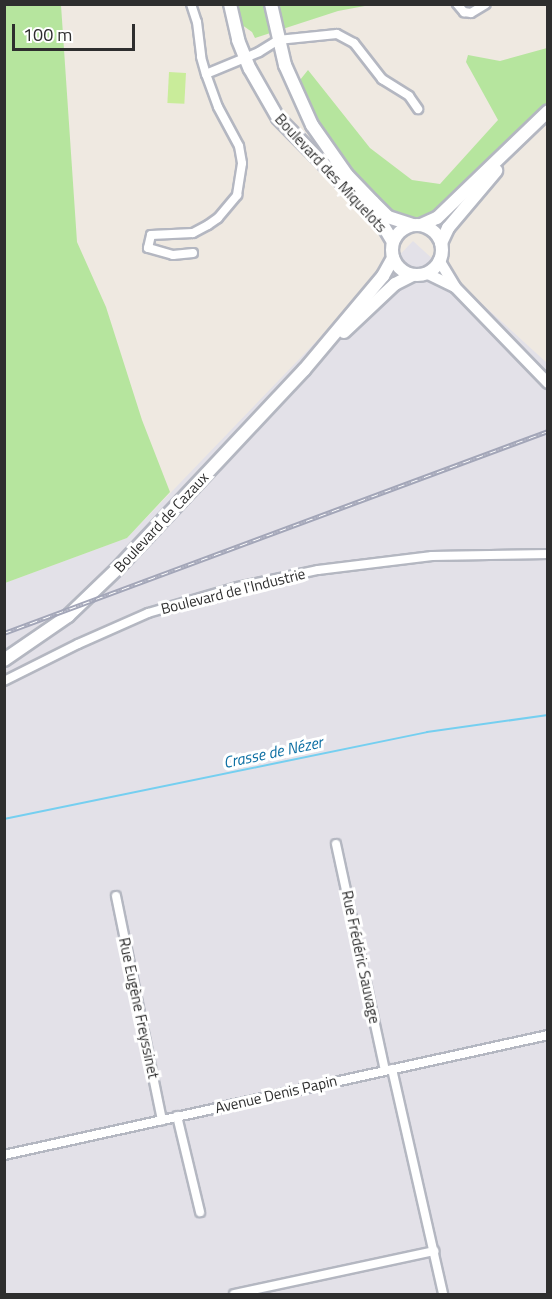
<!DOCTYPE html>
<meta charset="utf-8">
<style>
body{margin:0}
#map{position:relative;width:552px;height:1299px;overflow:hidden;background:#efe9e1;font-family:"Titillium Web",sans-serif}
div>[style]{position:absolute}
.industrial>*{inset:0;background:#e3e1e8}
.green>*{inset:0;background:#b6e59e}
.pitch>*{inset:0;background:#c9ec9a;transform-origin:0 0}
.stream>*{height:2px;margin:-1px;padding:0 1px;transform-origin:1px;border-radius:1px;background:#75cff0}
.roads{filter:drop-shadow(2px 0 #b4b7c1) drop-shadow(-2px 0 #b4b7c1) drop-shadow(0 2px #b4b7c1) drop-shadow(0 -2px #b4b7c1)}
.minor>*{height:8px;margin:-4px;padding:0 4px;transform-origin:4px;border-radius:4px;background:#fff}
.tertiary>*{height:10px;margin:-5px;padding:0 5px;transform-origin:5px;border-radius:5px;background:#fff}
.secondary>*{height:12px;margin:-6px;padding:0 6px;transform-origin:6px;border-radius:6px;background:#fff}
.secondary>.ring{margin:-6px;padding:0;box-sizing:content-box;background:none;border:12px solid #fff;border-radius:50%}
.rail>*{height:4.5px;margin-top:-2.25px;transform-origin:0;background:repeating-linear-gradient(90deg,#fff 0 7px,#a3a6b8 0 14px);box-sizing:border-box;border-block:2px solid #a3a6b8}
span{translate:-50% -50%;white-space:nowrap;text-align:center;line-height:1.15;-webkit-text-stroke:6px #fff;paint-order:stroke}
.street-label{font-size:15px;color:#2e2e2e}
.water-label{font-size:16px;color:#0d6fa3;font-style:italic}
.frame{position:absolute;inset:0;border:6px solid #2e2e2e;pointer-events:none}
.scale{position:absolute;left:12px;top:24px;width:123px;height:27px;box-sizing:border-box;border:3px solid #2e2e2e;border-top:0;padding-left:8px;font-size:18px;line-height:21px;white-space:nowrap;color:#2e2e2e;-webkit-text-stroke:4px #fff;paint-order:stroke}
</style>
<div id="map">
<div class="industrial">
<i style="clip-path:polygon(413px 241px,547px 363px,547px 1294px,5px 1294px,5px 583px,127px 538px)"></i>
</div>
<div class="green">
<i style="clip-path:polygon(5px 4px,61px 5px,77px 242px,106px 307px,142px 420px,170px 492px,127px 538px,5px 583px)"></i>
<i style="clip-path:polygon(221px 5px,370px 5px,338px 11px,255px 38px,252px 32px,228px 15px)"></i>
<i style="clip-path:polygon(547px 48px,547px 103px,433px 215px,417px 221px,391px 213px,350px 171px,317px 123px,296px 85px,308px 70px,370px 148px,412px 180px,440px 184px,498px 120px,466px 62px,468px 55px,500px 61px)"></i>
</div>
<div class="pitch">
<i style="left:169px;top:72px;width:17px;height:31px;rotate:3deg"></i>
</div>
<div class="stream">
<i style="left:4px;top:819px;width:432px;rotate:-11.6deg"></i>
<i style="left:427px;top:732px;width:122px;rotate:-8deg"></i>
</div>
<div class="roads">
<div class="minor">
<i style="left:191px;top:4px;width:19px;rotate:72deg"></i>
<i style="left:197px;top:22px;width:35px;rotate:83deg"></i>
<i style="left:201px;top:57px;width:18px;rotate:74deg"></i>
<i style="left:457px;top:4px;width:11px;rotate:49deg"></i>
<i style="left:464px;top:12px;width:7px;rotate:8deg"></i>
<i style="left:471px;top:13px;width:17px;rotate:-31deg"></i>
<i style="left:193px;top:253px;width:20px;rotate:174deg"></i>
<i style="left:173px;top:255px;width:26px;rotate:-164deg"></i>
<i style="left:148px;top:248px;width:13px;rotate:-77deg"></i>
<i style="left:151px;top:235px;width:42px;rotate:-2.7deg"></i>
<i style="left:193px;top:233px;width:17px;rotate:-28deg"></i>
<i style="left:208px;top:225px;width:12px;rotate:-35deg"></i>
<i style="left:218px;top:218px;width:30px;rotate:-50deg"></i>
<i style="left:237px;top:195px;width:32px;rotate:-81deg"></i>
<i style="left:242px;top:163px;width:17px;rotate:-100deg"></i>
<i style="left:239px;top:146px;width:44px;rotate:-118.3deg"></i>
<i style="left:218px;top:107px;width:35px;rotate:-110deg"></i>
<i style="left:206px;top:74px;width:57px;rotate:-22.5deg"></i>
<i style="left:259px;top:52px;width:22px;rotate:-32deg"></i>
<i style="left:278px;top:40px;width:59px;rotate:-5.8deg"></i>
<i style="left:337px;top:34px;width:19px;rotate:28deg"></i>
<i style="left:354px;top:43px;width:46px;rotate:52.1deg"></i>
<i style="left:382px;top:79px;width:32px;rotate:32deg"></i>
<i style="left:409px;top:96px;width:16px;rotate:55deg"></i>
<i style="left:4px;top:681px;width:83px;rotate:-26.6deg"></i>
<i style="left:78px;top:644px;width:77px;rotate:-23.9deg"></i>
<i style="left:148px;top:613px;width:94px;rotate:-16.1deg"></i>
<i style="left:238px;top:587px;width:82px;rotate:-12deg"></i>
<i style="left:318px;top:570px;width:115px;rotate:-7deg"></i>
<i style="left:432px;top:556px;width:116px;rotate:-1deg"></i>
<i style="left:336px;top:844px;width:231px;rotate:77.8deg"></i>
<i style="left:116px;top:896px;width:229px;rotate:78.4deg"></i>
<i style="left:392px;top:1069px;width:231px;rotate:77.2deg"></i>
<i style="left:177px;top:1116px;width:99px;rotate:76.5deg"></i>
<i style="left:4px;top:1155px;width:557px;rotate:-12.44deg"></i>
<i style="left:234px;top:1294px;width:205px;rotate:-12.1deg"></i>
</div>
<div class="tertiary">
<i style="left:439px;top:260px;width:31px;rotate:59deg"></i>
<i style="left:455px;top:287px;width:134px;rotate:45.9deg"></i>
<i style="left:426px;top:273px;width:32px;rotate:26deg"></i>
</div>
<div class="secondary">
<i style="left:230px;top:4px;width:37px;rotate:77deg"></i>
<i style="left:238px;top:40px;width:31px;rotate:68deg"></i>
<i style="left:250px;top:69px;width:56px;rotate:60.3deg"></i>
<i style="left:278px;top:118px;width:146px;rotate:45.3deg"></i>
<i style="left:381px;top:222px;width:23px;rotate:59deg"></i>
<i style="left:271px;top:4px;width:63px;rotate:77.1deg"></i>
<i style="left:285px;top:65px;width:66px;rotate:65.8deg"></i>
<i style="left:312px;top:125px;width:61px;rotate:55deg"></i>
<i style="left:347px;top:175px;width:37px;rotate:46deg"></i>
<i style="left:373px;top:202px;width:21px;rotate:45deg"></i>
<i style="left:388px;top:217px;width:26px;rotate:18deg"></i>
<i style="left:421px;top:225px;width:17px;rotate:-24deg"></i>
<i style="left:437px;top:218px;width:154px;rotate:-43.9deg"></i>
<i class="ring" style="left:392px;top:225px;width:38px;height:38px"></i>
<i style="left:441px;top:243px;width:17px;rotate:-65deg"></i>
<i style="left:448px;top:228px;width:75px;rotate:-49.9deg"></i>
<i style="left:344px;top:332px;width:70px;rotate:-43.3deg"></i>
<i style="left:395px;top:284px;width:20px;rotate:-27deg"></i>
<i style="left:4px;top:660px;width:78px;rotate:-34.5deg"></i>
<i style="left:68px;top:616px;width:68px;rotate:-43.8deg"></i>
<i style="left:117px;top:569px;width:273px;rotate:-46.8deg"></i>
<i style="left:304px;top:370px;width:123px;rotate:-50deg"></i>
<i style="left:383px;top:276px;width:21px;rotate:-61deg"></i>
</div>
</div>
<div class="rail">
<i style="left:4px;top:633px;width:580px;rotate:-20.37deg"></i>
</div>
<div class="street-label">
<span style="left:331px;top:173px;rotate:47deg">Boulevard des Miquelots</span>
<span style="left:161px;top:522px;rotate:-47deg">Boulevard de Cazaux</span>
<span style="left:233px;top:591px;rotate:-14deg">Boulevard de l'Industrie</span>
<span style="left:361px;top:957px;rotate:78deg">Rue Frédéric Sauvage</span>
<span style="left:139px;top:1008px;rotate:78deg">Rue Eugène Freyssinet</span>
<span style="left:276px;top:1094px;rotate:-13deg">Avenue Denis Papin</span>
</div>
<div class="water-label">
<span style="left:273px;top:752px;rotate:-12deg">Crasse de Nézer</span>
</div>
<div class="frame"></div>
<div class="scale">100 m</div>
</div>
